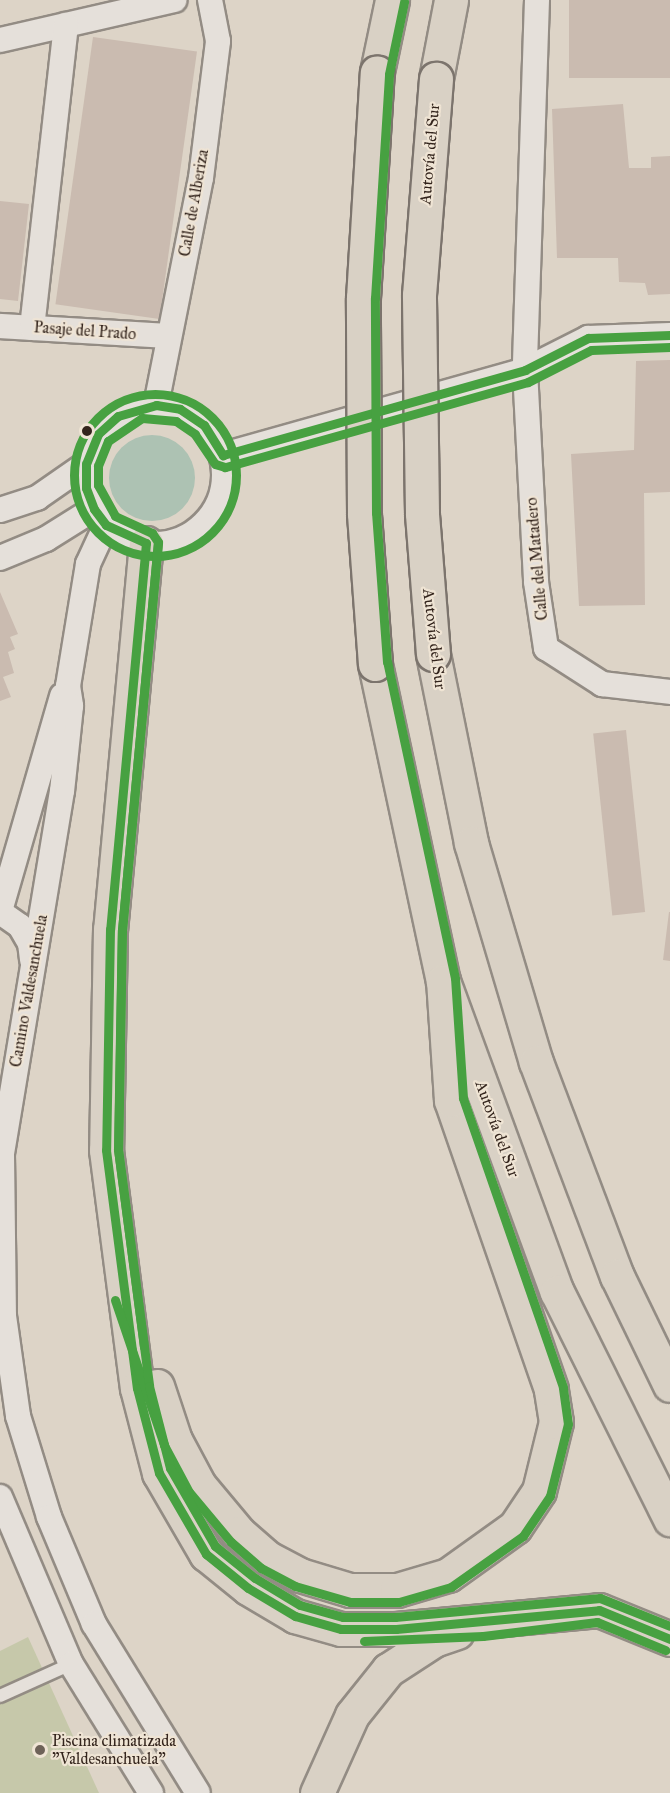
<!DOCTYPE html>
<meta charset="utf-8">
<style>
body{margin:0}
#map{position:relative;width:670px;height:1793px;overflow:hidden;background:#ddd4c7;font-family:"IM FELL Great Primer",serif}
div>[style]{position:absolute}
.green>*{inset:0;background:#c6c8aa}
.water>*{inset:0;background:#adc2b3}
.round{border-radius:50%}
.building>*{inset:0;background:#cabbb0;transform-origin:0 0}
.roads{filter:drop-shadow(2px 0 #938c84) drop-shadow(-2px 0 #938c84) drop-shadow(0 2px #938c84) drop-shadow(0 -2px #938c84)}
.lane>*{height:12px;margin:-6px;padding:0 6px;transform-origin:6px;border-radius:6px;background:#e5e0da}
.street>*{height:24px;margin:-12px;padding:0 12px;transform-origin:12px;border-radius:12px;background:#e5e0da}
.street>.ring{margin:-12px;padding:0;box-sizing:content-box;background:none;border:24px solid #e5e0da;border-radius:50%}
.highway>*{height:33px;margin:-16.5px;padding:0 16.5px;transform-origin:16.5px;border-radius:16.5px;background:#d9d1c5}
.bridges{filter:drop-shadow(2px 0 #7c746d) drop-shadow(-2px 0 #7c746d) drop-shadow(0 2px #7c746d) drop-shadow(0 -2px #7c746d)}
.highway-bridge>*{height:33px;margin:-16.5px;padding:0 16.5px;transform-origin:16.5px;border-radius:16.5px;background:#d9d1c5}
.bus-1>*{height:9px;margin:-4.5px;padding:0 4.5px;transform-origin:4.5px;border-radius:4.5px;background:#47a141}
.bus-2>*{height:9px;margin:-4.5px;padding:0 4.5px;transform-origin:4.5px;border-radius:4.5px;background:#47a141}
.bus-2>.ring{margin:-4.5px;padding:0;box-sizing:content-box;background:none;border:9px solid #47a141;border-radius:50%}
.bus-3>*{height:9px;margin:-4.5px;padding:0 4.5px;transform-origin:4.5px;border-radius:4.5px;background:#47a141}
.dots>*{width:16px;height:16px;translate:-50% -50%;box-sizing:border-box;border:3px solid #efe4d4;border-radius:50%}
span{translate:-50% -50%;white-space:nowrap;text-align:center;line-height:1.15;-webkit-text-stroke:4.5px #efe4d4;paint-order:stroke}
.street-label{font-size:16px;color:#33241c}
.poi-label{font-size:16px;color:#33241c}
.left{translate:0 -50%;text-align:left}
</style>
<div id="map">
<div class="green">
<i style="clip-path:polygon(28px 1637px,99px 1793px,0 1793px,0 1651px)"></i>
</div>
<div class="water">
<i class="round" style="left:109px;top:435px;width:86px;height:86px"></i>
</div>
<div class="building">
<i style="left:569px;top:0;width:101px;height:78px"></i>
<i style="left:93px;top:37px;width:105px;height:270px;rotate:8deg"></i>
<i style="clip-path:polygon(623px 104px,629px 168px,651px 168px,651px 157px,670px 156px,670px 294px,648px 295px,645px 283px,619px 282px,618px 258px,557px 258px,552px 109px)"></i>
<i style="clip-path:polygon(0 201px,29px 204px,18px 301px,0 299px)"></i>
<i style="clip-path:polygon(670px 360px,670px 492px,644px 493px,645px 605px,579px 606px,571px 454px,634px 450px,636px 361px)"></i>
<i style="clip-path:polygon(0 592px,18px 634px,10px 637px,15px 649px,8px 652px,14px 673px,3px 677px,11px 697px,0 701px)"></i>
<i style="left:626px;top:730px;width:183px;height:33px;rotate:84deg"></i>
<i style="clip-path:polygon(669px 912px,670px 912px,670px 961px,663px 960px)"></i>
</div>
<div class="roads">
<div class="lane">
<i style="left:0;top:1696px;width:78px;rotate:-24.3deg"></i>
</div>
<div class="street">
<i style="left:537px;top:0;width:370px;rotate:91.9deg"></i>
<i style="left:525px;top:370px;width:212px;rotate:87deg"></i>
<i style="left:536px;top:582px;width:67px;rotate:81.4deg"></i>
<i style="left:546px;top:648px;width:67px;rotate:32.7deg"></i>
<i style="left:602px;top:684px;width:68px;rotate:6.7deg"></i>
<i style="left:0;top:40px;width:179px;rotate:-12.9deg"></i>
<i style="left:0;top:326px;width:169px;rotate:3.4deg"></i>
<i style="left:32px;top:328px;width:305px;rotate:-83.6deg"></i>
<i style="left:156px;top:405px;width:231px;rotate:-78.8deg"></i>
<i style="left:201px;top:178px;width:138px;rotate:-82.9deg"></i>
<i style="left:218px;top:41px;width:42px;rotate:-101deg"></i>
<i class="ring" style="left:86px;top:406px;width:114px;height:114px"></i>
<i style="left:223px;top:455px;width:314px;rotate:-15.7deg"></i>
<i style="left:525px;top:370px;width:71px;rotate:-26.9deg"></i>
<i style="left:588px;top:338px;width:82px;rotate:-2.1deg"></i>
<i style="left:0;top:510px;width:39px;rotate:-18deg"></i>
<i style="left:37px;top:498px;width:60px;rotate:-34.8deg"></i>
<i style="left:106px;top:525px;width:43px;rotate:114.8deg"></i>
<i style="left:88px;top:564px;width:124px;rotate:99.3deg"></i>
<i style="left:68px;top:686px;width:20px;rotate:81deg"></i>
<i style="left:71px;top:706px;width:85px;rotate:96deg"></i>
<i style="left:62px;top:791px;width:369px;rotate:99.4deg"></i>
<i style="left:2px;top:1155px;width:161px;rotate:89.3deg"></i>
<i style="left:4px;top:1316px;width:101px;rotate:82deg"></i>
<i style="left:18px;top:1416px;width:106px;rotate:72.9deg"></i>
<i style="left:49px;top:1517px;width:116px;rotate:67.2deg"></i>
<i style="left:94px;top:1624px;width:198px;rotate:58.4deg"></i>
<i style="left:0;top:558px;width:50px;rotate:-22.4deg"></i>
<i style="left:46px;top:539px;width:57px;rotate:-32deg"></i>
<i style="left:0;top:911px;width:224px;rotate:-73.9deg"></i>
<i style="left:0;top:912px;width:24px;rotate:35deg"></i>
<i style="left:20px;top:926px;width:20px;rotate:60deg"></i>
<i style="left:30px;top:943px;width:17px;rotate:83deg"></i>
<i style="left:0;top:1497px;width:181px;rotate:67deg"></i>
<i style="left:71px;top:1664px;width:152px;rotate:58.2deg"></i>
</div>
<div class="highway">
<i style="left:377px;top:72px;width:74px;rotate:-78.2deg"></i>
<i style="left:436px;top:79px;width:80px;rotate:-79.2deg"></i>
<i style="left:146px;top:543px;width:388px;rotate:95.3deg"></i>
<i style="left:110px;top:929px;width:221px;rotate:91deg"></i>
<i style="left:106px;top:1150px;width:240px;rotate:82.6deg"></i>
<i style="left:137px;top:1388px;width:88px;rotate:75.5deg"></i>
<i style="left:159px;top:1473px;width:94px;rotate:59.9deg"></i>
<i style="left:206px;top:1554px;width:54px;rotate:39deg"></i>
<i style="left:248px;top:1588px;width:55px;rotate:30.8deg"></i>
<i style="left:295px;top:1616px;width:48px;rotate:15.8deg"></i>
<i style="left:341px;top:1629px;width:55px"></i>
<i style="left:396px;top:1629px;width:204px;rotate:-5.3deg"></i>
<i style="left:599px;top:1610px;width:77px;rotate:22.2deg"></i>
<i style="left:433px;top:654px;width:193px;rotate:78.6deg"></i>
<i style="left:471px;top:843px;width:228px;rotate:73.5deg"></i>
<i style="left:536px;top:1062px;width:229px;rotate:69.3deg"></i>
<i style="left:617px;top:1276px;width:121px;rotate:64.1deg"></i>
<i style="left:375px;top:664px;width:324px;rotate:77.9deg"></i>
<i style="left:443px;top:981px;width:331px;rotate:69.9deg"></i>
<i style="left:557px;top:1292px;width:254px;rotate:63.5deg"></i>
<i style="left:157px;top:1386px;width:57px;rotate:71.6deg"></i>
<i style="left:175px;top:1440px;width:51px;rotate:61.9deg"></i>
<i style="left:199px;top:1485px;width:62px;rotate:50.2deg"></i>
<i style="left:239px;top:1533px;width:38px;rotate:41deg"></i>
<i style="left:268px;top:1558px;width:36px;rotate:28deg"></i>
<i style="left:300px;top:1575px;width:52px;rotate:16.7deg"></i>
<i style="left:350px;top:1590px;width:47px"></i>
<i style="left:397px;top:1590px;width:53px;rotate:-16.4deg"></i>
<i style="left:448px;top:1575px;width:82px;rotate:-35.6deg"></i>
<i style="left:515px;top:1527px;width:43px;rotate:-56.3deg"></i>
<i style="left:539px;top:1491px;width:71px;rotate:-76.2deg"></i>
<i style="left:556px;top:1422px;width:33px;rotate:-99deg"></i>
<i style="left:551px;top:1389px;width:306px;rotate:-109.1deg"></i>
<i style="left:451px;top:1100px;width:119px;rotate:-93.8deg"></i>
<i style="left:317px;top:1793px;width:85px;rotate:-65.8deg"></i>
<i style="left:352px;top:1715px;width:58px;rotate:-51.3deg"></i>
<i style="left:388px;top:1670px;width:55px;rotate:-33.1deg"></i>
<i style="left:434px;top:1640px;width:24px;rotate:-19deg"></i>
</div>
</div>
<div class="bridges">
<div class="highway-bridge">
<i style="left:433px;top:654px;width:141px;rotate:-94.5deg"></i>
<i style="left:422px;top:513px;width:218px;rotate:-90.8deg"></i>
<i style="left:419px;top:295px;width:217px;rotate:-85.5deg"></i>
<i style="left:375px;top:664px;width:151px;rotate:-94.2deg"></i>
<i style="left:364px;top:513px;width:215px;rotate:-90.3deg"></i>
<i style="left:363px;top:298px;width:226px;rotate:-86.5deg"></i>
</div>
</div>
<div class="bus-1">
<i style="left:223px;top:455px;width:314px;rotate:-15.7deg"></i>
<i style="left:525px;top:370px;width:71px;rotate:-26.9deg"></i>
<i style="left:588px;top:338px;width:82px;rotate:-2.1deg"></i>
<i style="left:146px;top:543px;width:388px;rotate:95.3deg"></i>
<i style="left:110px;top:929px;width:221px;rotate:91deg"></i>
<i style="left:106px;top:1150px;width:240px;rotate:82.6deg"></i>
<i style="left:137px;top:1388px;width:88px;rotate:75.5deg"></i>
<i style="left:159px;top:1473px;width:94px;rotate:59.9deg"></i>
<i style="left:206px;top:1554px;width:54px;rotate:39deg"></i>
<i style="left:248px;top:1588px;width:55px;rotate:30.8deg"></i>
<i style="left:295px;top:1616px;width:48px;rotate:15.8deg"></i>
<i style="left:341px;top:1629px;width:55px"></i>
<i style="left:396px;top:1629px;width:204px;rotate:-5.3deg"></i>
<i style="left:599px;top:1610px;width:77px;rotate:22.2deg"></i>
<i style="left:146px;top:543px;width:44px;rotate:-155.8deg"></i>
<i style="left:106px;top:525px;width:20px;rotate:-127deg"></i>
<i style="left:94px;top:509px;width:22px;rotate:-111deg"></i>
<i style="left:86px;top:488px;width:24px;rotate:-90deg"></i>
<i style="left:86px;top:464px;width:32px;rotate:-68deg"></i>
<i style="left:98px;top:434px;width:27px;rotate:-42deg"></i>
<i style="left:118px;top:416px;width:40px;rotate:-16deg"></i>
<i style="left:156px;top:405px;width:24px;rotate:9deg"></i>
<i style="left:180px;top:409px;width:29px;rotate:34deg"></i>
<i style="left:204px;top:425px;width:36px;rotate:58deg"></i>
</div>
<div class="bus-2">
<i class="ring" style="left:74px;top:394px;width:153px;height:153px"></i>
<i style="left:115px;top:1300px;width:153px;rotate:71.3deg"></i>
<i style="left:164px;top:1445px;width:53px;rotate:62deg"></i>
<i style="left:189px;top:1492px;width:65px;rotate:50deg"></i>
<i style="left:231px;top:1542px;width:40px;rotate:41deg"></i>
<i style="left:261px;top:1568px;width:38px;rotate:28deg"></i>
<i style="left:295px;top:1586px;width:57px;rotate:16.2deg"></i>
<i style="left:350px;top:1602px;width:49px"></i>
<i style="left:399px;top:1602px;width:54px;rotate:-16.1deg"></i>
<i style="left:451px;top:1587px;width:88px;rotate:-35.3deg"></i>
<i style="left:523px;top:1536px;width:48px;rotate:-56deg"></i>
<i style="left:550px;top:1496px;width:74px;rotate:-76deg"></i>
<i style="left:568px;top:1424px;width:37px;rotate:-98deg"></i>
<i style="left:563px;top:1387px;width:306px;rotate:-109.1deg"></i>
<i style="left:463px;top:1098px;width:120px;rotate:-93.8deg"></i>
<i style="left:455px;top:978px;width:323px;rotate:-102.1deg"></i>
<i style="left:387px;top:662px;width:149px;rotate:-94.2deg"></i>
<i style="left:376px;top:513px;width:215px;rotate:-90.3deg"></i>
<i style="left:375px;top:298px;width:224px;rotate:-86.4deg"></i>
<i style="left:389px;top:74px;width:74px;rotate:-78.2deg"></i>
<i style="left:144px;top:1347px;width:200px;rotate:-97.5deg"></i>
<i style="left:118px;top:1149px;width:219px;rotate:-89deg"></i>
<i style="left:122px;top:930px;width:388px;rotate:-84.7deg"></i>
<i style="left:364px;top:1641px;width:119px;rotate:-2.4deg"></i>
<i style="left:483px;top:1636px;width:115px;rotate:-7deg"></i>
<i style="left:597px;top:1622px;width:74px;rotate:22.4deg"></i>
</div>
<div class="bus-3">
<i style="left:670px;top:347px;width:79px;rotate:177.8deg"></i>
<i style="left:591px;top:350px;width:71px;rotate:153.1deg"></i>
<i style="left:528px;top:382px;width:315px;rotate:164.3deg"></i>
<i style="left:225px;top:467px;width:10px;rotate:-163deg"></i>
<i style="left:215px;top:464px;width:36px;rotate:-124deg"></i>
<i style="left:195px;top:434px;width:23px;rotate:-146deg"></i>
<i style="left:176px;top:421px;width:34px;rotate:-175deg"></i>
<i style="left:142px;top:418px;width:41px;rotate:145.9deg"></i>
<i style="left:108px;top:441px;width:27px;rotate:112deg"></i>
<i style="left:98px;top:466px;width:19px;rotate:90deg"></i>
<i style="left:98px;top:485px;width:35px;rotate:61deg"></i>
<i style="left:115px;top:516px;width:41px;rotate:24.7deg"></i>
<i style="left:152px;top:533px;width:11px;rotate:56deg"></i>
<i style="left:158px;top:542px;width:390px;rotate:95.3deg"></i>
<i style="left:122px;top:930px;width:219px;rotate:91deg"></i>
<i style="left:118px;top:1149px;width:239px;rotate:82.5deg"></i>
<i style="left:149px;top:1386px;width:85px;rotate:75.6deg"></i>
<i style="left:170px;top:1468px;width:90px;rotate:60deg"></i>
<i style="left:215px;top:1546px;width:51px;rotate:38.7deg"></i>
<i style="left:255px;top:1578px;width:52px;rotate:31deg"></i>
<i style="left:300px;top:1605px;width:45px;rotate:15.6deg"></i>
<i style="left:343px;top:1617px;width:52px"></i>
<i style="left:395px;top:1617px;width:206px;rotate:-5.3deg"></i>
<i style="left:600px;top:1598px;width:75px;rotate:21.8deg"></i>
</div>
<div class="dots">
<i style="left:87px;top:431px;background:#33241c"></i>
<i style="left:40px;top:1750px;background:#6e6258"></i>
</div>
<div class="street-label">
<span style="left:430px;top:154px;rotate:-85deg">Autovía del Sur</span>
<span style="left:194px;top:203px;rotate:-80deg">Calle de Alberiza</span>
<span style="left:85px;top:331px;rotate:4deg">Pasaje del Prado</span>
<span style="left:537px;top:559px;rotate:-95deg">Calle del Matadero</span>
<span style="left:434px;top:639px;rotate:83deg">Autovía del Sur</span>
<span style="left:29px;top:991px;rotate:-80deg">Camino Valdesanchuela</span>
<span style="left:497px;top:1129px;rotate:70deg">Autovía del Sur</span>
</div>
<div class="poi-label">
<span class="left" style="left:52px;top:1750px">Piscina climatizada<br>"Valdesanchuela"</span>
</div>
</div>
